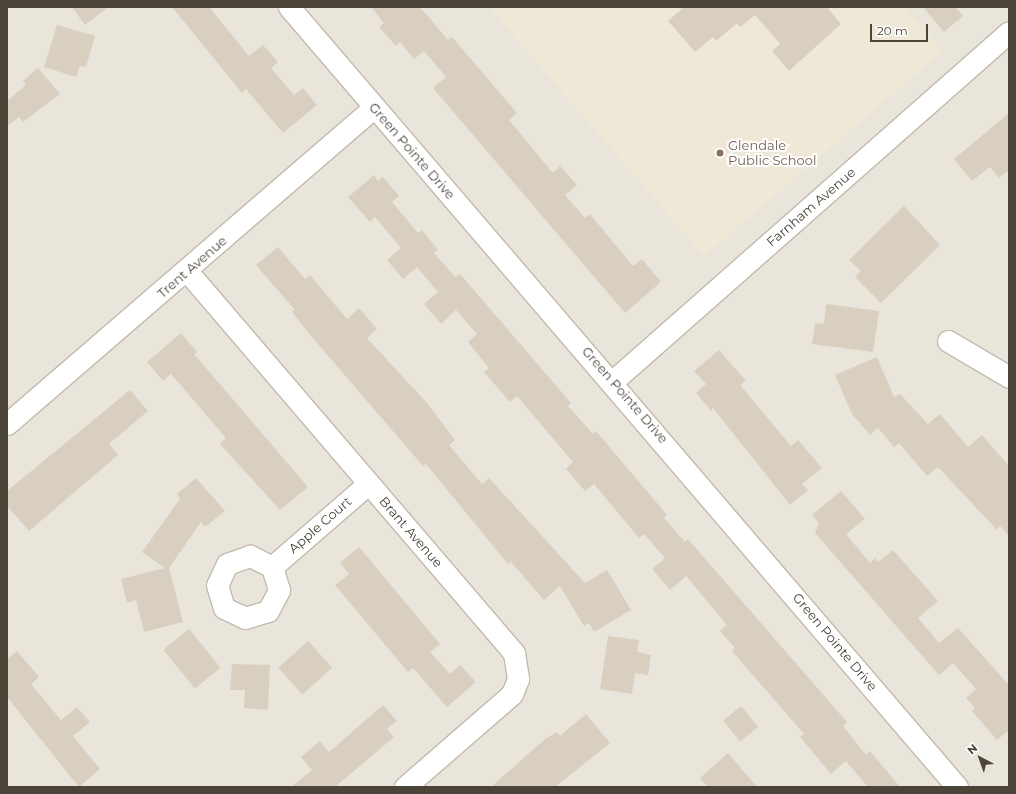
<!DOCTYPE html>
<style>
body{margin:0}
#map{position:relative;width:1016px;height:794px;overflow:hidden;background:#f6f3ec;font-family:Montserrat,sans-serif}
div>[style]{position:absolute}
.residential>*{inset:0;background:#eae5da;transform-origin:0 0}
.education>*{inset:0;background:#efe8d6}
.building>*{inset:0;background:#d8cfc1;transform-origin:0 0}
.roads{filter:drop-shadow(1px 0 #c2bbae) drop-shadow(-1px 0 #c2bbae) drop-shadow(0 1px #c2bbae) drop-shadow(0 -1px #c2bbae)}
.street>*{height:21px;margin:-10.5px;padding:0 10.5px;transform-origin:10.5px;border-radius:10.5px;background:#fff}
.dots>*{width:11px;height:11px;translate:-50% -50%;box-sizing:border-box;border:2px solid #fff;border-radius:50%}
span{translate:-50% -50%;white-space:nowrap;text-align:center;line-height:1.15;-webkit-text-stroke:4px #fff;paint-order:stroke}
.education-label{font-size:13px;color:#785e54}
.left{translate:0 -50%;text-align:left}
.street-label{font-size:13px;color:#4b4439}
.frame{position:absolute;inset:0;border:8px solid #4b4439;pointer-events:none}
.north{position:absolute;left:960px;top:738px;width:40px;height:40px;-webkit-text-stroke:3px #fff;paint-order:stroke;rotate:319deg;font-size:11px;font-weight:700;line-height:16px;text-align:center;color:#4b4439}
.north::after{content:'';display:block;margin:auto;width:14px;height:18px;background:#4b4439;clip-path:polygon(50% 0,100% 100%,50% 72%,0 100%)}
.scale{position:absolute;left:870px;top:24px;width:58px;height:18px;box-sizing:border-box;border:2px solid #4b4439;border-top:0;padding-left:5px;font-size:12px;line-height:14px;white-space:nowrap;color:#4b4439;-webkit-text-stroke:3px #fff;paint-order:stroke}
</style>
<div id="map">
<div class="residential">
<i style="left:7px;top:7px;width:1002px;height:780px"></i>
</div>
<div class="education">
<i style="clip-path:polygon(489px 7px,905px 7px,943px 51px,704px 256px)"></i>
</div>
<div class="building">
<i style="clip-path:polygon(72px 7px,108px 7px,85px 25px)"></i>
<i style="clip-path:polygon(172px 7px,209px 7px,249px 56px,263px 45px,278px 62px,271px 68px,294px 95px,303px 88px,317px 105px,283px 133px,246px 89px,242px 93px)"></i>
<i style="clip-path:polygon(371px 7px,420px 7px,448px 40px,452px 37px,517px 113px,509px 120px,553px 173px,560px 166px,577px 185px,565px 195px,585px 218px,590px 214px,633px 266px,642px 259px,661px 282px,625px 313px,433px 88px,446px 77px,424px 51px,414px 59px,400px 42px,396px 46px,379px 27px,384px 23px)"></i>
<i style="clip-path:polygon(684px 7px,827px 7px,841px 24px,789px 71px,772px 51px,780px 44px,755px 15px,740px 27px,737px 23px,716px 41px,713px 37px,695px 52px,668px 21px)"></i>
<i style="clip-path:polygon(923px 7px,955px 7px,963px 16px,944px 32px)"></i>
<i style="clip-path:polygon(57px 25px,95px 36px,86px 67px,80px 66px,76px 77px,44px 67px)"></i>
<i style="clip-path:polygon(38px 68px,60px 94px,23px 122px,19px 117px,7px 126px,7px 101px,26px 85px,23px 81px)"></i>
<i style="clip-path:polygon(1009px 113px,1009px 170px,999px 178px,990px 167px,972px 181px,954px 159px)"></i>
<i style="clip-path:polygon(374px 175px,378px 181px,383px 177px,399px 196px,392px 202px,418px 233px,422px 230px,438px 250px,434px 253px,455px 277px,460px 274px,571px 403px,568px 406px,593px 434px,596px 431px,667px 515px,664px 518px,685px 542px,688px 539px,847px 722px,843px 726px,866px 755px,870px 751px,900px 787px,868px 787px,846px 761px,831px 774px,800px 737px,804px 734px,732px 651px,735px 648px,720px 631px,727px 625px,686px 576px,670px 590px,652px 569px,665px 558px,644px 534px,639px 538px,594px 484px,585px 491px,566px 469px,573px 462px,517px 396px,510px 402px,484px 372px,489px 368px,468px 342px,477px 334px,456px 310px,441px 324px,424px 304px,438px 292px,417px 267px,403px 279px,387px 260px,401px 248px,375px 217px,370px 222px,348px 197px)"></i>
<i style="clip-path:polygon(904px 206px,940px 245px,881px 303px,855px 277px,861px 271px,849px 260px)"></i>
<i style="clip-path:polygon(278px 247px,305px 279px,310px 275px,347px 319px,359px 308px,377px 329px,367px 338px,427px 403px,455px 440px,449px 445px,482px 484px,489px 478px,585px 583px,607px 570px,631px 610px,594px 632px,589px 623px,584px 626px,560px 586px,544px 600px,511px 562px,508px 564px,426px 464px,423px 466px,311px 336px,292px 312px,295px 310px,256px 265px)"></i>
<i style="clip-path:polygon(826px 304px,879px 311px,873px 352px,812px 344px,815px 323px,824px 324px)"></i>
<i style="clip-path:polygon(181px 333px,197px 352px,194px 354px,308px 487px,280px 510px,220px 444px,226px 438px,171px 374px,163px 381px,147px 362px)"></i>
<i style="clip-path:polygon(719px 350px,746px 381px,740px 385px,791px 446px,798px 440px,822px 468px,802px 484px,808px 490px,790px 505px,713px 408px,711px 411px,696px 393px,706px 384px,694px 371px)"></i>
<i style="clip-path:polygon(877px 357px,894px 397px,900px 394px,928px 424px,940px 414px,968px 447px,982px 435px,1009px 466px,1009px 536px,1000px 526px,997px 530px,938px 467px,927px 476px,899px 443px,894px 447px,878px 428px,870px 435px,852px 414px,835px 375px)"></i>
<i style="clip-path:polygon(130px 390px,148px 411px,109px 444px,118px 455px,29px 531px,7px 506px,7px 491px)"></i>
<i style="clip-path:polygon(196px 478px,225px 511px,205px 527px,201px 522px,169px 568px,183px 622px,144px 632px,136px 600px,127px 603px,121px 579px,165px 568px,142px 552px,180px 499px,177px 494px)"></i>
<i style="clip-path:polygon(841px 491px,865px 519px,846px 534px,870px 563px,875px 558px,878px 562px,893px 550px,938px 601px,918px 618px,939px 643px,958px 628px,1009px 685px,1009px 730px,997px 740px,972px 711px,975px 708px,966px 698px,976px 689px,953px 663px,939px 675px,815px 533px,819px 523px,812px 515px)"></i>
<i style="clip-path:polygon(359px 547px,440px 644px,430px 652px,450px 674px,460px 665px,476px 682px,447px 707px,413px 668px,408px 672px,335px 585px,349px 574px,340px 563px)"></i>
<i style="left:189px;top:629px;width:50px;height:33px;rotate:51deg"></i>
<i style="clip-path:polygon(608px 636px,639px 640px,637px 652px,651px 655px,648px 675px,635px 673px,632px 694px,600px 689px)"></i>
<i style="left:308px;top:641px;width:36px;height:40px;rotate:48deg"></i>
<i style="clip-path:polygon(17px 651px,39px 677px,31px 684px,61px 720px,77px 707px,90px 722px,73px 736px,100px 769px,79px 787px,7px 697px,7px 659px)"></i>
<i style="clip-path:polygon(232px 664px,270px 665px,268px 710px,244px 708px,245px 690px,230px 690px)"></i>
<i style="clip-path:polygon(383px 705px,397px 721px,387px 729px,394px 737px,335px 787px,291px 787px,312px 770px,301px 757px,320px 741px,329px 752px)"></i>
<i style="left:741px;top:706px;width:27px;height:23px;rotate:51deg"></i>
<i style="clip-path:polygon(586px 714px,610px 743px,555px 787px,491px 787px,545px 739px,557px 732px,560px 736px)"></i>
<i style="clip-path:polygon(728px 753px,757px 787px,708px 787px,700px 778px)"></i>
</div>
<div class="roads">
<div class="street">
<i style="left:289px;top:7px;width:1027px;rotate:49.42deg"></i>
<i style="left:187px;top:271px;width:503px;rotate:49.44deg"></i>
<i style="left:514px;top:653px;width:26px;rotate:81deg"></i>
<i style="left:518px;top:679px;width:16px;rotate:112deg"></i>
<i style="left:512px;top:694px;width:142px;rotate:139deg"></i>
<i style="left:948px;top:341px;width:71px;rotate:30.5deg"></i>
<i style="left:613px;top:381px;width:528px;rotate:-41.39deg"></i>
<i style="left:7px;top:424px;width:485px;rotate:-40.8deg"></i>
<i style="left:272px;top:567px;width:25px;rotate:-153deg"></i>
<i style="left:250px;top:556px;width:24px;rotate:161deg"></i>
<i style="left:227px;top:564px;width:23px;rotate:115deg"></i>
<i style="left:217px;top:585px;width:24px;rotate:73deg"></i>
<i style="left:224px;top:608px;width:23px;rotate:25deg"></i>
<i style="left:245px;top:618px;width:24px;rotate:-17deg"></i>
<i style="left:268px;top:611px;width:24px;rotate:-62deg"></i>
<i style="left:279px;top:590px;width:24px;rotate:-107deg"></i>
<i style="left:272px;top:567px;width:128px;rotate:-40.9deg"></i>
</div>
</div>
<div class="dots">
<i style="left:720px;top:153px;background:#8d6e63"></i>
</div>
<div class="education-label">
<span class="left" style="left:728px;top:153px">Glendale<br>Public School</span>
</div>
<div class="street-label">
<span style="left:412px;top:151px;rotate:49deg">Green Pointe Drive</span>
<span style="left:811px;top:207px;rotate:-41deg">Farnham Avenue</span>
<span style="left:192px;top:267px;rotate:-41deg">Trent Avenue</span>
<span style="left:625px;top:395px;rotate:49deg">Green Pointe Drive</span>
<span style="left:320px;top:525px;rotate:-41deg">Apple Court</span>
<span style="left:411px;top:532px;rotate:49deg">Brant Avenue</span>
<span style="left:835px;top:642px;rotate:50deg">Green Pointe Drive</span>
</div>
<div class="frame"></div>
<div class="north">N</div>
<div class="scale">20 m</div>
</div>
